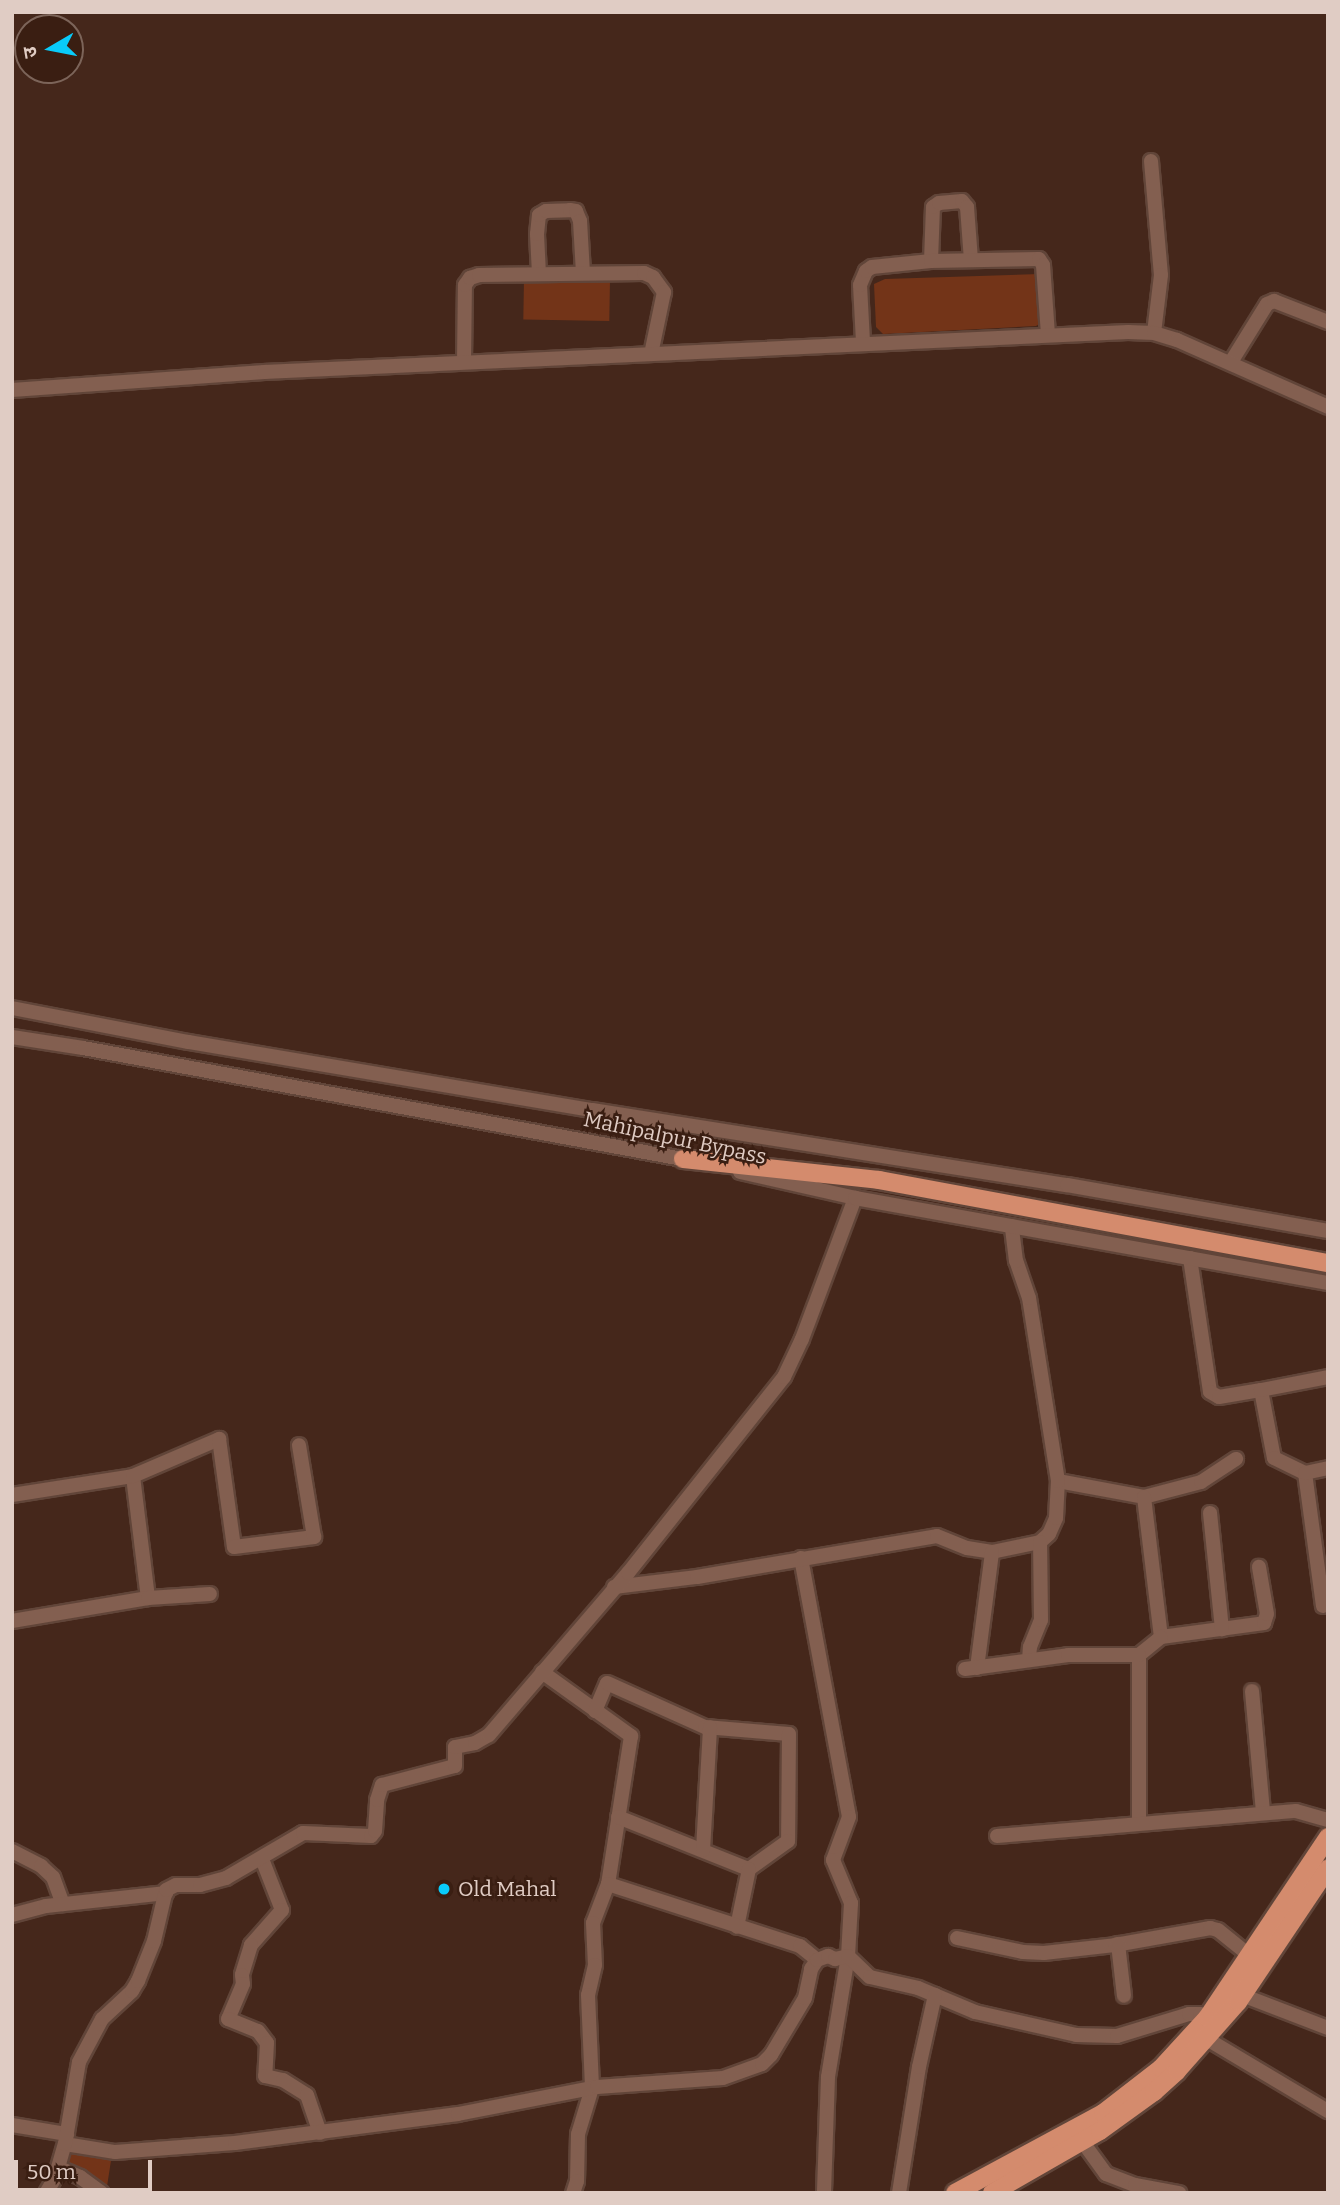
<!DOCTYPE html>
<meta charset="utf-8">
<style>
body{margin:0}
#map{position:relative;width:1340px;height:2205px;overflow:hidden;background:#45271b;font-family:Bitter,"Noto Sans Devanagari",serif}
div>[style]{position:absolute}
.green>*{inset:0;background:#733418;transform-origin:0 0}
.roads{filter:drop-shadow(2px 0 #614539) drop-shadow(-2px 0 #614539) drop-shadow(0 2px #614539) drop-shadow(0 -2px #614539)}
.minor>*{height:14px;margin:-7px;padding:0 7px;transform-origin:7px;border-radius:7px;background:#835f50}
.tertiary>*{height:14px;margin:-7px;padding:0 7px;transform-origin:7px;border-radius:7px;background:#835f50}
.primary>*{height:18px;margin:-9px;padding:0 9px;transform-origin:9px;border-radius:9px;background:#d48b6d}
.dots>*{width:19px;height:19px;translate:-50% -50%;box-sizing:border-box;border:4px solid #3a1e12;border-radius:50%}
span{translate:-50% -50%;white-space:nowrap;text-align:center;line-height:1.15;-webkit-text-stroke:5px #3a1e12;paint-order:stroke}
.street-label{font-size:21px;color:#e0ccc4}
.poi-label{font-size:21px;color:#e0ccc4}
.left{translate:0 -50%;text-align:left}
.frame{position:absolute;inset:0;border:14px solid #e0ccc4;pointer-events:none}
.north{position:absolute;left:14px;top:14px;width:70px;height:70px;box-sizing:border-box;background:#3a1e12;border:2px solid #7c6459;border-radius:50%;rotate:260deg;font-size:19px;font-weight:700;line-height:28px;text-align:center;color:#e0ccc4}
.north::after{content:'';display:block;margin:auto;width:24px;height:32px;background:#09cbfa;clip-path:polygon(50% 0,100% 100%,50% 72%,0 100%)}
.scale{position:absolute;left:14px;top:2160px;width:138px;height:32px;box-sizing:border-box;border:4px solid #e0ccc4;border-top:0;padding-left:9px;font-size:21px;line-height:24px;white-space:nowrap;color:#e0ccc4;-webkit-text-stroke:5px #3a1e12;paint-order:stroke}
</style>
<div id="map">
<div class="green">
<i style="clip-path:polygon(1040px 274px,1049px 318px,1036px 326px,883px 334px,876px 327px,874px 284px,885px 279px)"></i>
<i style="left:610px;top:280px;width:41px;height:86px;rotate:91deg"></i>
<i style="clip-path:polygon(67px 2146px,112px 2154px,106px 2193px,57px 2179px)"></i>
</div>
<div class="roads">
<div class="minor">
<i style="left:1151px;top:161px;width:114px;rotate:85deg"></i>
<i style="left:1161px;top:275px;width:58px;rotate:96.9deg"></i>
<i style="left:931px;top:261px;width:54px;rotate:-87.9deg"></i>
<i style="left:933px;top:207px;width:7px;rotate:-34deg"></i>
<i style="left:939px;top:203px;width:23px;rotate:-5deg"></i>
<i style="left:962px;top:201px;width:8px;rotate:50deg"></i>
<i style="left:967px;top:207px;width:53px;rotate:85.7deg"></i>
<i style="left:539px;top:274px;width:40px;rotate:-92.9deg"></i>
<i style="left:537px;top:234px;width:19px;rotate:-84deg"></i>
<i style="left:539px;top:215px;width:8px;rotate:-30deg"></i>
<i style="left:546px;top:211px;width:24px;rotate:-2deg"></i>
<i style="left:570px;top:210px;width:6px;rotate:9deg"></i>
<i style="left:576px;top:211px;width:11px;rotate:68deg"></i>
<i style="left:580px;top:221px;width:52px;rotate:86.7deg"></i>
<i style="left:863px;top:342px;width:57px;rotate:-93deg"></i>
<i style="left:860px;top:285px;width:15px;rotate:-67deg"></i>
<i style="left:866px;top:271px;width:7px;rotate:-34deg"></i>
<i style="left:872px;top:267px;width:59px;rotate:-5.8deg"></i>
<i style="left:931px;top:261px;width:108px;rotate:-1.1deg"></i>
<i style="left:1039px;top:259px;width:7px;rotate:56deg"></i>
<i style="left:1043px;top:265px;width:70px;rotate:85.9deg"></i>
<i style="left:464px;top:362px;width:77px;rotate:-89.3deg"></i>
<i style="left:465px;top:285px;width:9px;rotate:-54deg"></i>
<i style="left:470px;top:278px;width:9px;rotate:-18deg"></i>
<i style="left:479px;top:275px;width:165px;rotate:-0.7deg"></i>
<i style="left:644px;top:273px;width:10px;rotate:24deg"></i>
<i style="left:653px;top:277px;width:19px;rotate:54deg"></i>
<i style="left:664px;top:292px;width:63px;rotate:101.8deg"></i>
<i style="left:1231px;top:362px;width:68px;rotate:-58.2deg"></i>
<i style="left:1267px;top:304px;width:8px;rotate:-23deg"></i>
<i style="left:1274px;top:301px;width:58px;rotate:21.3deg"></i>
<i style="left:1190px;top:1258px;width:135px;rotate:81.5deg"></i>
<i style="left:1210px;top:1392px;width:10px;rotate:29deg"></i>
<i style="left:1219px;top:1397px;width:43px;rotate:-9.5deg"></i>
<i style="left:1261px;top:1390px;width:69px;rotate:79.2deg"></i>
<i style="left:1274px;top:1458px;width:34px;rotate:26deg"></i>
<i style="left:1261px;top:1390px;width:68px;rotate:-11deg"></i>
<i style="left:133px;top:1476px;width:123px;rotate:83deg"></i>
<i style="left:1058px;top:1481px;width:87px;rotate:10.5deg"></i>
<i style="left:1144px;top:1497px;width:59px;rotate:-14.7deg"></i>
<i style="left:1201px;top:1482px;width:42px;rotate:-33.3deg"></i>
<i style="left:12px;top:1495px;width:122px;rotate:-8.9deg"></i>
<i style="left:133px;top:1476px;width:94px;rotate:-23.3deg"></i>
<i style="left:219px;top:1439px;width:109px;rotate:82.1deg"></i>
<i style="left:234px;top:1547px;width:81px;rotate:-7.1deg"></i>
<i style="left:314px;top:1537px;width:93px;rotate:-99.3deg"></i>
<i style="left:1144px;top:1497px;width:141px;rotate:83.1deg"></i>
<i style="left:1161px;top:1637px;width:104px;rotate:-7.7deg"></i>
<i style="left:1264px;top:1623px;width:9px;rotate:-72deg"></i>
<i style="left:1267px;top:1614px;width:48px;rotate:-99.7deg"></i>
<i style="left:1210px;top:1513px;width:117px;rotate:84.1deg"></i>
<i style="left:801px;top:1558px;width:263px;rotate:79.5deg"></i>
<i style="left:849px;top:1817px;width:46px;rotate:110.4deg"></i>
<i style="left:833px;top:1860px;width:47px;rotate:67.3deg"></i>
<i style="left:851px;top:1903px;width:53px;rotate:93.2deg"></i>
<i style="left:848px;top:1956px;width:123px;rotate:99.4deg"></i>
<i style="left:828px;top:2077px;width:116px;rotate:92deg"></i>
<i style="left:614px;top:1587px;width:84px;rotate:-6.9deg"></i>
<i style="left:697px;top:1577px;width:243px;rotate:-9.7deg"></i>
<i style="left:937px;top:1536px;width:32px;rotate:22deg"></i>
<i style="left:967px;top:1548px;width:25px;rotate:9deg"></i>
<i style="left:992px;top:1552px;width:49px;rotate:-11.8deg"></i>
<i style="left:1040px;top:1542px;width:12px;rotate:-42deg"></i>
<i style="left:1049px;top:1534px;width:17px;rotate:-66deg"></i>
<i style="left:1056px;top:1518px;width:37px;rotate:-87deg"></i>
<i style="left:1058px;top:1481px;width:185px;rotate:-99deg"></i>
<i style="left:1029px;top:1298px;width:39px;rotate:-109deg"></i>
<i style="left:1016px;top:1261px;width:35px;rotate:-97deg"></i>
<i style="left:1323px;top:1606px;width:134px;rotate:-97.7deg"></i>
<i style="left:1305px;top:1473px;width:24px;rotate:-12deg"></i>
<i style="left:12px;top:1621px;width:138px;rotate:-9.6deg"></i>
<i style="left:148px;top:1598px;width:62px;rotate:-3.7deg"></i>
<i style="left:1139px;top:1655px;width:167px;rotate:90deg"></i>
<i style="left:1139px;top:1655px;width:28px;rotate:-39deg"></i>
<i style="left:1029px;top:1660px;width:13px;rotate:-86deg"></i>
<i style="left:1030px;top:1647px;width:29px;rotate:-68deg"></i>
<i style="left:1041px;top:1620px;width:78px;rotate:-90.7deg"></i>
<i style="left:977px;top:1668px;width:117px;rotate:-82.6deg"></i>
<i style="left:965px;top:1669px;width:104px;rotate:-7.7deg"></i>
<i style="left:1068px;top:1655px;width:71px"></i>
<i style="left:542px;top:1672px;width:110px;rotate:35.7deg"></i>
<i style="left:631px;top:1736px;width:150px;rotate:98.8deg"></i>
<i style="left:608px;top:1884px;width:42px;rotate:111deg"></i>
<i style="left:593px;top:1923px;width:42px;rotate:87.3deg"></i>
<i style="left:595px;top:1965px;width:31px;rotate:103deg"></i>
<i style="left:588px;top:1995px;width:93px;rotate:87.5deg"></i>
<i style="left:592px;top:2088px;width:48px;rotate:106.9deg"></i>
<i style="left:578px;top:2134px;width:47px;rotate:91.2deg"></i>
<i style="left:577px;top:2181px;width:13px;rotate:108deg"></i>
<i style="left:1252px;top:1691px;width:121px;rotate:84.8deg"></i>
<i style="left:595px;top:1711px;width:30px;rotate:-67deg"></i>
<i style="left:607px;top:1683px;width:107px;rotate:24.2deg"></i>
<i style="left:705px;top:1727px;width:84px;rotate:4.8deg"></i>
<i style="left:789px;top:1734px;width:107px;rotate:90.5deg"></i>
<i style="left:788px;top:1841px;width:48px;rotate:144.3deg"></i>
<i style="left:618px;top:1817px;width:141px;rotate:21.7deg"></i>
<i style="left:749px;top:1869px;width:59px;rotate:101.7deg"></i>
<i style="left:997px;top:1836px;width:300px;rotate:-4.8deg"></i>
<i style="left:1296px;top:1811px;width:33px;rotate:16deg"></i>
<i style="left:703px;top:1850px;width:123px;rotate:-86.7deg"></i>
<i style="left:12px;top:1851px;width:33px;rotate:27deg"></i>
<i style="left:41px;top:1866px;width:16px;rotate:43deg"></i>
<i style="left:53px;top:1877px;width:29px;rotate:70deg"></i>
<i style="left:262px;top:1859px;width:55px;rotate:68.6deg"></i>
<i style="left:282px;top:1910px;width:47px;rotate:131.5deg"></i>
<i style="left:251px;top:1945px;width:31px;rotate:107deg"></i>
<i style="left:242px;top:1975px;width:9px;rotate:84deg"></i>
<i style="left:243px;top:1984px;width:38px;rotate:113deg"></i>
<i style="left:228px;top:2019px;width:32px;rotate:22deg"></i>
<i style="left:258px;top:2031px;width:15px;rotate:53deg"></i>
<i style="left:267px;top:2043px;width:33px;rotate:93deg"></i>
<i style="left:265px;top:2076px;width:18px;rotate:13deg"></i>
<i style="left:283px;top:2080px;width:28px;rotate:32deg"></i>
<i style="left:307px;top:2095px;width:40px;rotate:71.1deg"></i>
<i style="left:608px;top:1884px;width:202px;rotate:17.9deg"></i>
<i style="left:800px;top:1946px;width:22px;rotate:39deg"></i>
<i style="left:12px;top:1915px;width:35px;rotate:-15deg"></i>
<i style="left:46px;top:1906px;width:121px;rotate:-6.2deg"></i>
<i style="left:957px;top:1938px;width:67px;rotate:12deg"></i>
<i style="left:1023px;top:1952px;width:21px;rotate:3deg"></i>
<i style="left:1044px;top:1953px;width:71px;rotate:-6.4deg"></i>
<i style="left:1115px;top:1945px;width:97px;rotate:-10.1deg"></i>
<i style="left:1210px;top:1928px;width:8px;rotate:14deg"></i>
<i style="left:1218px;top:1930px;width:40px;rotate:39deg"></i>
<i style="left:1118px;top:1944px;width:52px;rotate:83.4deg"></i>
<i style="left:1242px;top:1995px;width:92px;rotate:21deg"></i>
<i style="left:1207px;top:2039px;width:141px;rotate:30.8deg"></i>
<i style="left:12px;top:2125px;width:56px;rotate:9.3deg"></i>
<i style="left:1082px;top:2141px;width:41px;rotate:54deg"></i>
<i style="left:1106px;top:2174px;width:31px;rotate:21deg"></i>
<i style="left:1135px;top:2185px;width:45px;rotate:10.3deg"></i>
<i style="left:65px;top:2144px;width:51px;rotate:9.1deg"></i>
<i style="left:115px;top:2152px;width:120px;rotate:-4.3deg"></i>
<i style="left:235px;top:2143px;width:225px;rotate:-7.4deg"></i>
<i style="left:458px;top:2114px;width:142px;rotate:-11deg"></i>
<i style="left:597px;top:2087px;width:126px;rotate:-4.1deg"></i>
<i style="left:723px;top:2078px;width:41px;rotate:-19.7deg"></i>
<i style="left:762px;top:2064px;width:13px;rotate:-45deg"></i>
<i style="left:771px;top:2055px;width:66px;rotate:-59.2deg"></i>
<i style="left:805px;top:1998px;width:30px;rotate:-78deg"></i>
<i style="left:811px;top:1969px;width:11px;rotate:-56deg"></i>
<i style="left:817px;top:1960px;width:12px;rotate:-20deg"></i>
<i style="left:828px;top:1956px;width:8px;rotate:23deg"></i>
<i style="left:835px;top:1959px;width:13px;rotate:-13deg"></i>
<i style="left:848px;top:1956px;width:30px;rotate:44deg"></i>
<i style="left:870px;top:1977px;width:49px;rotate:12.9deg"></i>
<i style="left:918px;top:1988px;width:62px;rotate:22.8deg"></i>
<i style="left:975px;top:2012px;width:104px;rotate:12.8deg"></i>
<i style="left:1076px;top:2035px;width:41px;rotate:1.4deg"></i>
<i style="left:1117px;top:2036px;width:75px;rotate:-17deg"></i>
<i style="left:1189px;top:2014px;width:11px"></i>
<i style="left:1200px;top:2014px;width:8px;rotate:30deg"></i>
<i style="left:59px;top:2168px;width:23px;rotate:23deg"></i>
<i style="left:80px;top:2177px;width:27px;rotate:36deg"></i>
<i style="left:46px;top:2193px;width:17px;rotate:-59deg"></i>
<i style="left:55px;top:2178px;width:35px;rotate:-74deg"></i>
<i style="left:65px;top:2144px;width:83px;rotate:-80.3deg"></i>
<i style="left:79px;top:2062px;width:49px;rotate:-61.9deg"></i>
<i style="left:102px;top:2019px;width:41px;rotate:-43deg"></i>
<i style="left:132px;top:1991px;width:12px;rotate:-59deg"></i>
<i style="left:138px;top:1981px;width:43px;rotate:-68.2deg"></i>
<i style="left:154px;top:1941px;width:52px;rotate:-76.8deg"></i>
<i style="left:166px;top:1890px;width:11px;rotate:-27deg"></i>
<i style="left:176px;top:1885px;width:24px"></i>
<i style="left:200px;top:1885px;width:27px;rotate:-15deg"></i>
<i style="left:226px;top:1878px;width:89px;rotate:-30.3deg"></i>
<i style="left:303px;top:1833px;width:68px;rotate:2.5deg"></i>
<i style="left:371px;top:1836px;width:6px;rotate:-51deg"></i>
<i style="left:375px;top:1831px;width:31px;rotate:-86deg"></i>
<i style="left:377px;top:1800px;width:16px;rotate:-72deg"></i>
<i style="left:382px;top:1785px;width:75px;rotate:-14.6deg"></i>
<i style="left:455px;top:1766px;width:19px;rotate:-90deg"></i>
<i style="left:455px;top:1747px;width:20px;rotate:-11deg"></i>
<i style="left:475px;top:1743px;width:16px;rotate:-30deg"></i>
<i style="left:489px;top:1735px;width:213px;rotate:-49.4deg"></i>
<i style="left:628px;top:1573px;width:251px;rotate:-51.5deg"></i>
<i style="left:784px;top:1377px;width:42px;rotate:-64.7deg"></i>
<i style="left:802px;top:1339px;width:151px;rotate:-69.4deg"></i>
<i style="left:899px;top:2193px;width:128px;rotate:-81deg"></i>
<i style="left:919px;top:2067px;width:74px;rotate:-77.5deg"></i>
</div>
<div class="tertiary">
<i style="left:12px;top:390px;width:253px;rotate:-4.1deg"></i>
<i style="left:264px;top:372px;width:865px;rotate:-2.65deg"></i>
<i style="left:1128px;top:332px;width:26px;rotate:2deg"></i>
<i style="left:1154px;top:333px;width:24px;rotate:17deg"></i>
<i style="left:1177px;top:340px;width:165px;rotate:23.9deg"></i>
<i style="left:12px;top:1008px;width:180px;rotate:10.9deg"></i>
<i style="left:189px;top:1042px;width:409px;rotate:9.6deg"></i>
<i style="left:592px;top:1110px;width:481px;rotate:9deg"></i>
<i style="left:1067px;top:1185px;width:265px;rotate:10deg"></i>
<i style="left:12px;top:1037px;width:72px;rotate:8.8deg"></i>
<i style="left:83px;top:1048px;width:620px;rotate:10.49deg"></i>
<i style="left:740px;top:1172px;width:118px;rotate:12.7deg"></i>
<i style="left:855px;top:1198px;width:481px;rotate:10.2deg"></i>
</div>
<div class="primary">
<i style="left:683px;top:1159px;width:197px;rotate:6.1deg"></i>
<i style="left:879px;top:1180px;width:457px;rotate:10.5deg"></i>
<i style="left:955px;top:2193px;width:168px;rotate:-28.4deg"></i>
<i style="left:1103px;top:2113px;width:73px;rotate:-37.8deg"></i>
<i style="left:1161px;top:2068px;width:68px;rotate:-47.4deg"></i>
<i style="left:1207px;top:2018px;width:218px;rotate:-56.2deg"></i>
<i style="left:992px;top:2193px;width:125px;rotate:-29.9deg"></i>
<i style="left:1100px;top:2131px;width:67px;rotate:-35.8deg"></i>
<i style="left:1154px;top:2092px;width:31px;rotate:-42deg"></i>
<i style="left:1177px;top:2071px;width:92px;rotate:-48.5deg"></i>
<i style="left:1238px;top:2002px;width:161px;rotate:-56.1deg"></i>
</div>
</div>
<div class="dots">
<i style="left:444px;top:1889px;background:#09cbfa"></i>
</div>
<div class="street-label">
<span style="left:675px;top:1138px;rotate:12deg">Mahipalpur Bypass</span>
</div>
<div class="poi-label">
<span class="left" style="left:458px;top:1889px">Old Mahal</span>
</div>
<div class="frame"></div>
<div class="north">उ</div>
<div class="scale">50 m</div>
</div>
